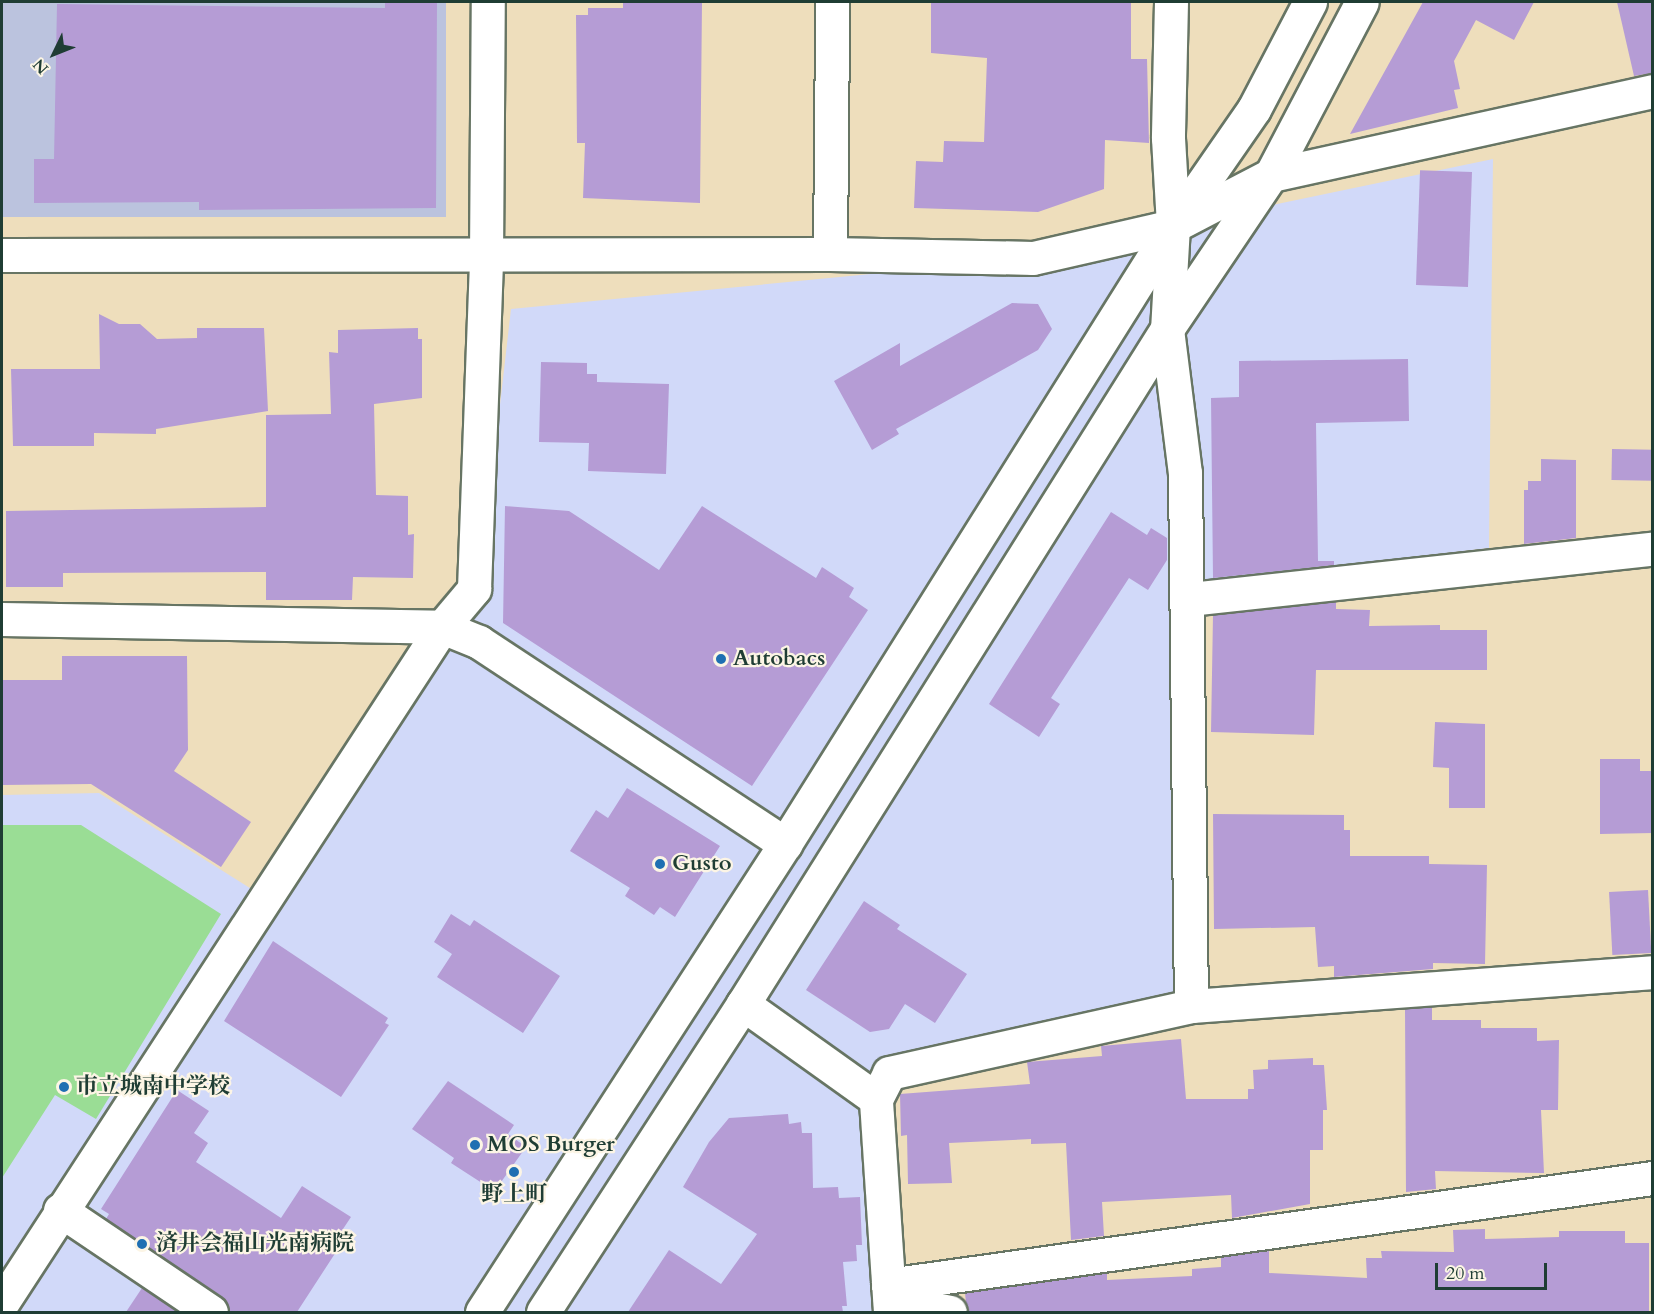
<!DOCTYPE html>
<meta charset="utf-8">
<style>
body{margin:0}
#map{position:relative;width:1654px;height:1314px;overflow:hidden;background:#eedebc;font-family:Cardo,"Noto Serif JP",serif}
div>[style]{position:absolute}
.built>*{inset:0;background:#d1d9f9}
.industrial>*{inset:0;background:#bbc3de;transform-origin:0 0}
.green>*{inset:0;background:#9add95}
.building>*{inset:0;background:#b59cd5;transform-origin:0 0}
.roads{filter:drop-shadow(2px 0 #677564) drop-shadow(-2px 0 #677564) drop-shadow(0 2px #677564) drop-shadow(0 -2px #677564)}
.minor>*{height:33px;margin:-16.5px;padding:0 16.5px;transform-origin:16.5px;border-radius:16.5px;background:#fff}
.tertiary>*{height:33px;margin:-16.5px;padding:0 16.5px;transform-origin:16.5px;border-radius:16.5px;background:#fff}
.dots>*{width:16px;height:16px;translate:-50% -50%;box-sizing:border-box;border:3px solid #fcf5e5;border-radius:50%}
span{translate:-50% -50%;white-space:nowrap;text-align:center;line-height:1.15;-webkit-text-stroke:4.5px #fcf5e5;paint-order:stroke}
.poi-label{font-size:22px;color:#1f3d34;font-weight:700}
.left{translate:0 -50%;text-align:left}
.frame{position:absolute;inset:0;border:3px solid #1f3d34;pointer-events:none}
.north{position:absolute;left:24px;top:24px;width:60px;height:60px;-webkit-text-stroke:4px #fcf5e5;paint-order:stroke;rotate:227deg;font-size:16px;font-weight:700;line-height:24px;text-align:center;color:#1f3d34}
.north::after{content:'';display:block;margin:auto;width:21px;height:27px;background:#1f3d34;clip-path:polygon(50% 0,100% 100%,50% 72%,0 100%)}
.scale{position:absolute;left:1435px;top:1263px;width:112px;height:27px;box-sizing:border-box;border:3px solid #1f3d34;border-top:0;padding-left:8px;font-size:18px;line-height:21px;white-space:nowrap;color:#1f3d34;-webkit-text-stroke:4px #fcf5e5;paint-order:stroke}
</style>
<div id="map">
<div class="built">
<i style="clip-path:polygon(1493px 159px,1489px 548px,1205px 581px,1200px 1002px,872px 1079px,880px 1312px,7px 1312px,481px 570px,511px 309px,1005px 261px)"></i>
<i style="clip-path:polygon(99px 793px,253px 890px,2px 1283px,2px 795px)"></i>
</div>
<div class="industrial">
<i style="left:2px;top:2px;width:444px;height:215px"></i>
</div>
<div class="green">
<i style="clip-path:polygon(2px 825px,81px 825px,221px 914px,96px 1119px,55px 1095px,2px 1178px)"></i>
</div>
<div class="building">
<i style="clip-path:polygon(385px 2px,437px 2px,436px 208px,199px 210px,199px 202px,34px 203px,34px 159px,54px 159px,57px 4px,385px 8px)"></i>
<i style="clip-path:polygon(623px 2px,702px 2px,700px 203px,583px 198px,585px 143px,577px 143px,576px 15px,588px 15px,588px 8px,623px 8px)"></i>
<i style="clip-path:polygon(931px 2px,1131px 2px,1131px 59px,1147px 59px,1149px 143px,1105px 140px,1104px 189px,1038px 212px,914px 208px,916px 161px,943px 162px,944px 141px,984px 142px,987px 58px,931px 53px)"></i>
<i style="clip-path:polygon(1423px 2px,1534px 2px,1514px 40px,1476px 20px,1454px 61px,1460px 89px,1454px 90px,1458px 108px,1350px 134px)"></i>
<i style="clip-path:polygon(1617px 2px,1653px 2px,1653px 73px,1634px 76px)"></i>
<i style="left:1472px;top:172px;width:115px;height:52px;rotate:92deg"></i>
<i style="clip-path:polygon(1012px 303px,1038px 304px,1052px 329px,1038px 350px,896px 429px,899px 434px,872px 450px,834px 381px,900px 343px,900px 366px)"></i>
<i style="clip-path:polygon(99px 314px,119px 324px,140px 324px,157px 339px,197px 338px,197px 328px,264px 328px,268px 411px,156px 429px,156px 434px,94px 433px,94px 446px,13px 446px,11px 369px,100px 369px)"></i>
<i style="clip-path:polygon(418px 328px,418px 339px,422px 339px,422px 398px,374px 404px,376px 495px,408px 496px,408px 535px,414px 534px,413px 578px,353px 577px,352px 600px,266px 600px,266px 572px,63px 573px,63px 587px,6px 587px,6px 511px,266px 507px,266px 415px,331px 414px,329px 352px,338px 353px,338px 330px)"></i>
<i style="clip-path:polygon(1408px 359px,1409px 421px,1316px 423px,1318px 561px,1334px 561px,1334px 565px,1213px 578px,1211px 398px,1239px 397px,1239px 361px)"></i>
<i style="clip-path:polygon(541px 362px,587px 363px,587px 374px,597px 374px,597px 382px,669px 384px,666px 474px,588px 471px,589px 443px,539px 442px)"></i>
<i style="left:1612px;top:449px;width:41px;height:31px;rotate:1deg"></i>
<i style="clip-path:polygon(1541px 459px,1576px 460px,1576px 538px,1524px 544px,1524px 490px,1528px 490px,1528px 481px,1541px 481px)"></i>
<i style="clip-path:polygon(505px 506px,569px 511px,659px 570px,702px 506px,816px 578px,822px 567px,854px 588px,849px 597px,868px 610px,752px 786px,503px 623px)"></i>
<i style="clip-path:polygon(1111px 512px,1147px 535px,1151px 528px,1167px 538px,1167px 560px,1148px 590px,1129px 578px,1051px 698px,1060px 704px,1039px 737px,989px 704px)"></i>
<i style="clip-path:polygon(1336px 602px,1336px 609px,1370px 610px,1369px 626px,1440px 625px,1440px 630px,1487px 630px,1487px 670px,1316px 670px,1314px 735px,1211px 732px,1213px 615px)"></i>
<i style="clip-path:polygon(62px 656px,187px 656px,188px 750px,174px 771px,251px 822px,221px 867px,91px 784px,2px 785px,2px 680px,62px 680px)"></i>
<i style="clip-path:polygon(1435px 722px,1485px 724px,1485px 808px,1449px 808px,1449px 768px,1433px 767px)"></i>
<i style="clip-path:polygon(1600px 759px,1640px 759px,1640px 771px,1653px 771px,1653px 833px,1600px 834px)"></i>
<i style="clip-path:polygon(627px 788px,720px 846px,675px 917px,660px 907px,654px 915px,625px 896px,630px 888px,570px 851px,596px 810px,608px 818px)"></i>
<i style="clip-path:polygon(1213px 814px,1344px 815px,1344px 830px,1350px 830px,1350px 856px,1429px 856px,1429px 864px,1487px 865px,1485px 964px,1433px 963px,1433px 969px,1334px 977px,1334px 966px,1318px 967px,1315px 927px,1214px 929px)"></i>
<i style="left:1648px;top:890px;width:63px;height:39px;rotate:87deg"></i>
<i style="clip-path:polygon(864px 901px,900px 925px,897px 929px,967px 974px,935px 1023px,905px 1004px,889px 1029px,870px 1032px,806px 990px)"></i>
<i style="clip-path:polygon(451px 914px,470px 926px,474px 920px,560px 976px,523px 1033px,437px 977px,452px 954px,434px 942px)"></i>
<i style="clip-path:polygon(273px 941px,388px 1018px,385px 1023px,389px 1025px,341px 1097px,224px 1021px)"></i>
<i style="clip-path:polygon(1432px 1007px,1432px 1020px,1481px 1020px,1481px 1028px,1537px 1028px,1537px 1041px,1559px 1040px,1558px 1110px,1541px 1110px,1544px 1173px,1435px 1171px,1436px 1189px,1406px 1192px,1405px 1009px)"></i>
<i style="clip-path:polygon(1181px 1039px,1186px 1099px,1248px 1099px,1248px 1089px,1254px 1089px,1253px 1070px,1268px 1069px,1268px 1060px,1313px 1058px,1313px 1065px,1324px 1065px,1327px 1110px,1323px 1110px,1323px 1150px,1310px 1150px,1310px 1204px,1232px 1218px,1231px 1195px,1102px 1202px,1104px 1236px,1071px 1240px,1066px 1143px,1031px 1144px,1031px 1139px,949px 1143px,952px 1183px,908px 1184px,907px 1135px,901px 1136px,900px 1094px,1030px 1084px,1027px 1062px,1102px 1056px,1101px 1046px)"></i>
<i style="clip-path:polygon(448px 1081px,514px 1125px,508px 1134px,526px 1147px,499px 1185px,485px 1185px,451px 1163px,454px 1158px,412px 1129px)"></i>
<i style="clip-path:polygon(177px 1090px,209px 1111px,194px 1133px,208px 1143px,196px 1162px,281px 1218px,302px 1186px,351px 1217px,341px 1232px,347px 1235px,297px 1312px,230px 1312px,221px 1296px,106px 1219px,109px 1214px,101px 1209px)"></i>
<i style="clip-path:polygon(788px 1114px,789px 1124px,801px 1122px,802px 1133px,812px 1133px,813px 1188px,838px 1187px,839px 1198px,860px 1197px,862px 1245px,856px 1245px,857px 1261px,843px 1262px,847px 1306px,842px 1306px,843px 1312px,628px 1312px,669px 1250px,721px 1284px,757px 1234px,683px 1187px,709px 1142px,729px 1118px)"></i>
<i style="clip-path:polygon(1485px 1229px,1485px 1239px,1559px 1237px,1559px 1231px,1625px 1231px,1625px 1243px,1649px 1243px,1649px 1312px,968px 1312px,966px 1303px,965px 1293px,1107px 1273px,1107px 1280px,1192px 1276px,1192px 1269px,1221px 1267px,1221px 1257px,1269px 1251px,1269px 1273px,1367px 1278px,1366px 1258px,1382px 1258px,1381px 1251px,1454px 1252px,1453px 1230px)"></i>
<i style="clip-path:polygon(142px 1288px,178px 1312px,126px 1312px)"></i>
</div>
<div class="roads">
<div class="minor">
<i style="left:1171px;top:2px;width:136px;rotate:91.3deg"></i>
<i style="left:1168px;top:138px;width:88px;rotate:86.7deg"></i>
<i style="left:1173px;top:226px;width:103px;rotate:93.3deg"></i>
<i style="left:1167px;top:329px;width:145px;rotate:82.9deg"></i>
<i style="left:1185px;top:473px;width:533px;rotate:89.36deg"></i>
<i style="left:830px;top:254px;width:252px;rotate:-89.5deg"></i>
<i style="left:1189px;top:599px;width:466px;rotate:-6.2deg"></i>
<i style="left:2px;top:619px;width:440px;rotate:1deg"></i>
<i style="left:442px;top:627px;width:40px;rotate:22deg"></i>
<i style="left:479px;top:642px;width:367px;rotate:33.4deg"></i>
<i style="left:743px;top:1004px;width:163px;rotate:35.5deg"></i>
<i style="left:60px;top:1210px;width:182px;rotate:34deg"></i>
<i style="left:888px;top:1285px;width:771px;rotate:-7.97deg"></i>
<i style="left:890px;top:1300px;width:61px;rotate:11.3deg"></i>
<i style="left:2px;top:1303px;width:807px;rotate:-56.94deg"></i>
<i style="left:442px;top:627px;width:50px;rotate:-49.9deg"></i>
<i style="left:474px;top:589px;width:332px;rotate:-87.9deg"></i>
<i style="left:486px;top:257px;width:255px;rotate:-89.6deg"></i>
<i style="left:890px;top:1312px;width:213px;rotate:-93.8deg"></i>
<i style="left:876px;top:1099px;width:29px;rotate:-63deg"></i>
<i style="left:889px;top:1073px;width:309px;rotate:-12.5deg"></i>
<i style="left:1191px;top:1006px;width:462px;rotate:-4.2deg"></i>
</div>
<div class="tertiary">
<i style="left:2px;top:255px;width:828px;rotate:-0.07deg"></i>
<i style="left:830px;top:254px;width:203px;rotate:1.1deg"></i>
<i style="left:1033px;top:258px;width:144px;rotate:-12.9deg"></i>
<i style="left:1173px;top:226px;width:110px;rotate:-27.5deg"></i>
<i style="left:1271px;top:175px;width:390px;rotate:-12.4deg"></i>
<i style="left:482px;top:1312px;width:558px;rotate:-57.08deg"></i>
<i style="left:785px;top:844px;width:730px;rotate:-57.88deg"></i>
<i style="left:1173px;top:226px;width:142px;rotate:-55.3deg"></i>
<i style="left:1254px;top:109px;width:121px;rotate:-62.4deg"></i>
<i style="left:543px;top:1312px;width:367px;rotate:-57deg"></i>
<i style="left:743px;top:1004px;width:797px;rotate:-57.87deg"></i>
<i style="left:1167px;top:329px;width:186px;rotate:-56deg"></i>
<i style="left:1271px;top:175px;width:195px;rotate:-62.3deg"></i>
</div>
</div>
<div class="dots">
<i style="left:721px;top:659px;background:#1f6fb2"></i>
<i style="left:660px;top:864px;background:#1f6fb2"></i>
<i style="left:64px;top:1087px;background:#1f6fb2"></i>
<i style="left:475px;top:1145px;background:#1f6fb2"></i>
<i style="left:514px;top:1172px;background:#1f6fb2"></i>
<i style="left:142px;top:1244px;background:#1f6fb2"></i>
</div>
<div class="poi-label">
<span class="left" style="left:733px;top:659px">Autobacs</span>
<span class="left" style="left:672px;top:864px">Gusto</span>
<span class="left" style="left:76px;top:1087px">市立城南中学校</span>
<span class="left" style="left:487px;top:1145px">MOS Burger</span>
<span style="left:514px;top:1195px">野上町</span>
<span class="left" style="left:156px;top:1244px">済井会福山光南病院</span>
</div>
<div class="frame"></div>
<div class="north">N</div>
<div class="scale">20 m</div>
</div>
